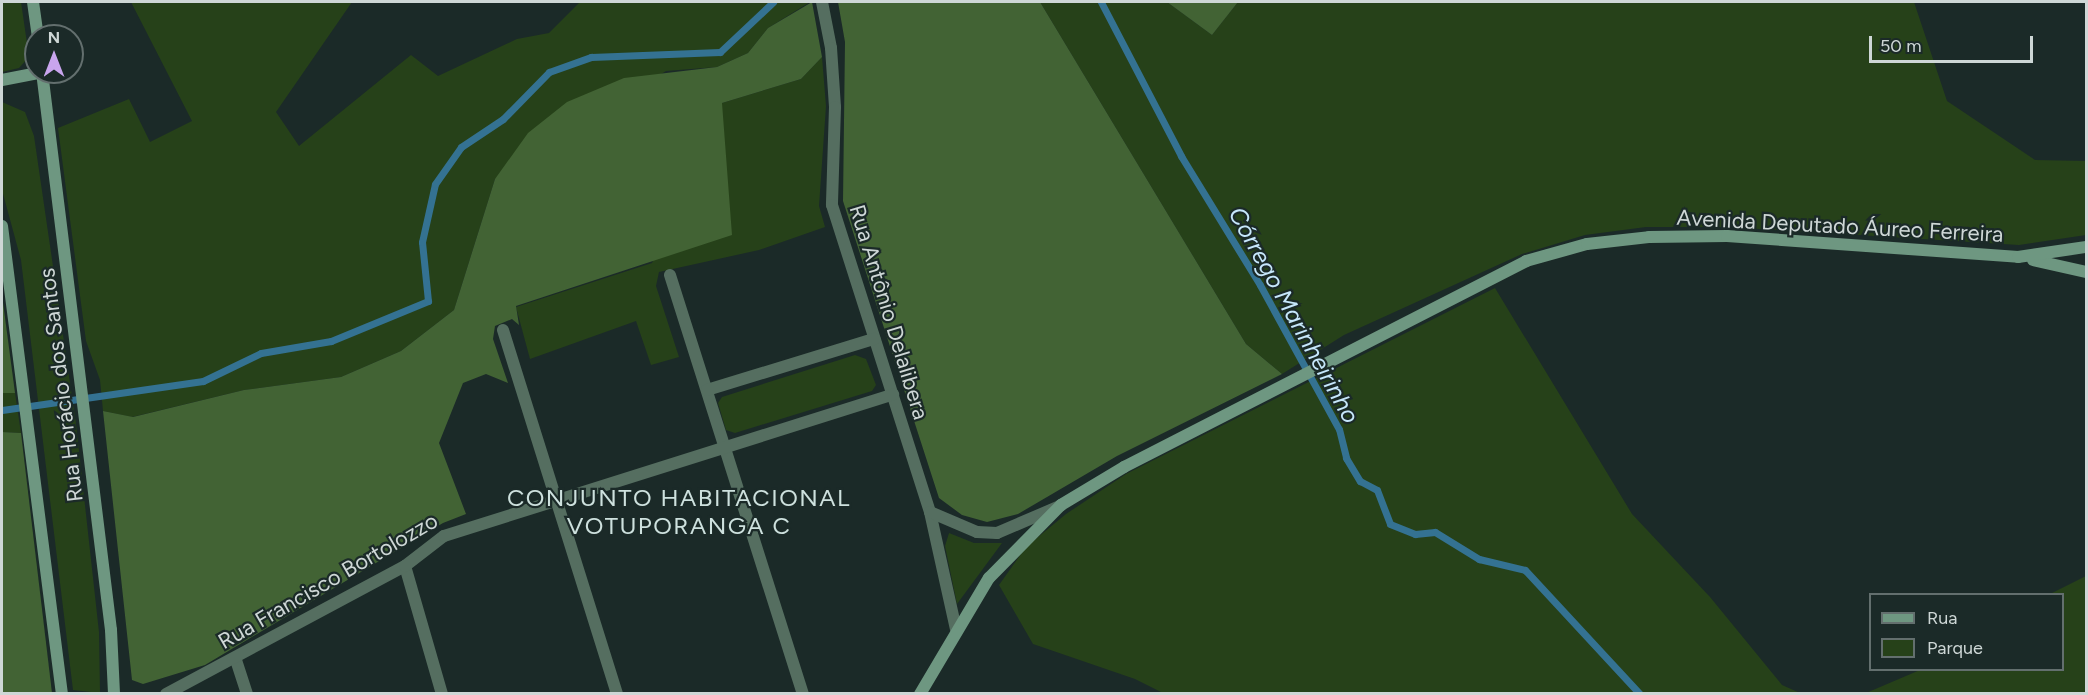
<!DOCTYPE html>
<meta charset="utf-8">
<style>
body{margin:0}
#map{position:relative;width:2088px;height:695px;overflow:hidden;background:#1b2a28;font-family:Figtree,sans-serif}
div>[style]{position:absolute}
.green>*{inset:0;background:#264119}
.forest>*{inset:0;background:#426334}
.stream>*{height:7px;margin:-3.5px;padding:0 3.5px;transform-origin:3.5px;border-radius:3.5px;background:#347292}
.minor>*{height:12px;margin:-6px;padding:0 6px;transform-origin:6px;border-radius:6px;background:#556e60}
.secondary>*{height:12px;margin:-6px;padding:0 6px;transform-origin:6px;border-radius:6px;background:#6e9781}
span{translate:-50% -50%;white-space:nowrap;text-align:center;line-height:1.15;-webkit-text-stroke:4.5px #1b2a28;paint-order:stroke}
.street-label{font-size:22px;color:#ced7d6}
.water-label{font-size:24px;color:#c6e7fb;font-style:italic}
.neighbourhood-label{font-size:24px;color:#cee1de;letter-spacing:1.5px}
.frame{position:absolute;inset:0;border:3px solid #ced7d6;pointer-events:none}
.legend{position:absolute;left:1869px;top:593px;width:195px;height:78px;box-sizing:border-box;background:#1b2a28;border:2px solid #636f6e;margin:0;padding:8px 10px;list-style:none;font-size:18px;color:#ced7d6}
.legend li{display:flex;align-items:center;gap:12px;height:30px}
.legend b{width:30px;border:2px solid #636f6e}
.north{position:absolute;left:24px;top:24px;width:60px;height:60px;box-sizing:border-box;background:#1b2a28;border:2px solid #636f6e;border-radius:50%;rotate:0deg;font-size:16px;font-weight:700;line-height:24px;text-align:center;color:#ced7d6}
.north::after{content:'';display:block;margin:auto;width:21px;height:27px;background:#c9a5ee;clip-path:polygon(50% 0,100% 100%,50% 72%,0 100%)}
.scale{position:absolute;left:1869px;top:36px;width:164px;height:27px;box-sizing:border-box;border:3px solid #ced7d6;border-top:0;padding-left:8px;font-size:18px;line-height:21px;white-space:nowrap;color:#ced7d6;-webkit-text-stroke:4px #1b2a28;paint-order:stroke}
</style>
<div id="map">
<div class="green">
<i style="clip-path:polygon(2px 2px,21px 2px,29px 57px,19px 68px,2px 72px)"></i>
<i style="clip-path:polygon(131px 2px,352px 2px,276px 112px,299px 146px,411px 55px,438px 76px,517px 39px,549px 33px,580px 2px,810px 2px,768px 28px,748px 53px,717px 67px,666px 71px,495px 179px,454px 310px,401px 351px,341px 377px,244px 390px,132px 417px,103px 411px,100px 380px,86px 341px,58px 128px,129px 99px,150px 142px,192px 121px)"></i>
<i style="clip-path:polygon(1040px 2px,1167px 2px,1212px 35px,1238px 2px,1914px 2px,1947px 101px,2035px 160px,2086px 161px,2086px 235px,2019px 245px,1728px 227px,1646px 227px,1585px 235px,1522px 254px,1344px 335px,1282px 374px,1246px 344px)"></i>
<i style="clip-path:polygon(822px 57px,826px 106px,819px 206px,825px 227px,759px 250px,659px 272px,656px 286px,679px 357px,651px 365px,636px 321px,530px 359px,516px 307px,652px 263px,722px 103px,801px 79px)"></i>
<i style="clip-path:polygon(2px 102px,25px 112px,34px 136px,76px 424px,99px 632px,100px 693px,73px 690px,21px 260px,2px 190px)"></i>
<i style="clip-path:polygon(1495px 288px,1632px 514px,1710px 597px,1782px 685px,1800px 693px,1163px 693px,1135px 679px,1033px 644px,999px 585px,1026px 547px,1066px 514px,1126px 474px)"></i>
<i style="clip-path:polygon(855px 355px,866px 359px,876px 385px,872px 391px,735px 433px,726px 430px,718px 403px,722px 397px)"></i>
<i style="clip-path:polygon(2px 393px,15px 393px,21px 433px,2px 432px)"></i>
<i style="clip-path:polygon(949px 533px,974px 543px,1002px 543px,957px 604px,945px 546px)"></i>
<i style="clip-path:polygon(2086px 576px,2086px 693px,1866px 693px,1920px 670px,2062px 670px,2062px 594px,2050px 594px)"></i>
</div>
<div class="forest">
<i style="clip-path:polygon(812px 2px,822px 57px,801px 79px,722px 103px,732px 235px,516px 306px,519px 325px,512px 319px,495px 326px,493px 339px,508px 383px,486px 374px,463px 383px,439px 443px,466px 514px,443px 523px,205px 665px,143px 684px,132px 680px,103px 411px,133px 417px,244px 390px,341px 377px,401px 351px,454px 310px,495px 179px,528px 133px,567px 102px,624px 78px,717px 67px,748px 53px,768px 28px)"></i>
<i style="clip-path:polygon(838px 2px,1040px 2px,1246px 344px,1282px 374px,1117px 456px,1018px 514px,987px 522px,962px 515px,939px 498px,843px 201px,845px 42px)"></i>
<i style="clip-path:polygon(1167px 2px,1238px 2px,1212px 35px)"></i>
<i style="clip-path:polygon(2px 295px,15px 393px,2px 393px)"></i>
<i style="clip-path:polygon(2px 432px,21px 433px,52px 693px,2px 693px)"></i>
</div>
<div class="stream">
<i style="left:1101px;top:2px;width:174px;rotate:62.5deg"></i>
<i style="left:1181px;top:156px;width:151px;rotate:58.5deg"></i>
<i style="left:1260px;top:285px;width:164px;rotate:61.3deg"></i>
<i style="left:1339px;top:429px;width:30px;rotate:76deg"></i>
<i style="left:1346px;top:458px;width:27px;rotate:59deg"></i>
<i style="left:1360px;top:481px;width:19px;rotate:28deg"></i>
<i style="left:1377px;top:490px;width:36px;rotate:69deg"></i>
<i style="left:1390px;top:524px;width:27px;rotate:22deg"></i>
<i style="left:1415px;top:534px;width:20px;rotate:-6deg"></i>
<i style="left:1435px;top:532px;width:52px;rotate:31.5deg"></i>
<i style="left:1479px;top:559px;width:47px;rotate:13.4deg"></i>
<i style="left:1525px;top:570px;width:169px;rotate:47.2deg"></i>
<i style="left:2px;top:410px;width:203px;rotate:-8.2deg"></i>
<i style="left:203px;top:381px;width:64px;rotate:-25.8deg"></i>
<i style="left:261px;top:353px;width:71px;rotate:-9.7deg"></i>
<i style="left:331px;top:341px;width:105px;rotate:-22.4deg"></i>
<i style="left:428px;top:301px;width:59px;rotate:-95.8deg"></i>
<i style="left:422px;top:242px;width:59px;rotate:-77.4deg"></i>
<i style="left:435px;top:184px;width:45px;rotate:-54.9deg"></i>
<i style="left:461px;top:147px;width:50px;rotate:-33.7deg"></i>
<i style="left:503px;top:119px;width:66px;rotate:-45.6deg"></i>
<i style="left:549px;top:72px;width:45px;rotate:-19.7deg"></i>
<i style="left:591px;top:57px;width:129px;rotate:-2.2deg"></i>
<i style="left:720px;top:52px;width:73px;rotate:-43.3deg"></i>
</div>
<div class="minor">
<i style="left:822px;top:2px;width:47px;rotate:78.9deg"></i>
<i style="left:831px;top:48px;width:59px;rotate:86.1deg"></i>
<i style="left:835px;top:107px;width:98px;rotate:91.8deg"></i>
<i style="left:832px;top:205px;width:322px;rotate:72.3deg"></i>
<i style="left:930px;top:512px;width:120px;rotate:77.5deg"></i>
<i style="left:670px;top:275px;width:440px;rotate:72.4deg"></i>
<i style="left:503px;top:330px;width:381px;rotate:72.6deg"></i>
<i style="left:707px;top:390px;width:175px;rotate:-17deg"></i>
<i style="left:930px;top:512px;width:51px;rotate:23.1deg"></i>
<i style="left:977px;top:532px;width:20px;rotate:3deg"></i>
<i style="left:997px;top:533px;width:69px;rotate:-23.2deg"></i>
<i style="left:405px;top:566px;width:133px;rotate:73.9deg"></i>
<i style="left:236px;top:660px;width:36px;rotate:72deg"></i>
<i style="left:166px;top:694px;width:271px;rotate:-28.2deg"></i>
<i style="left:405px;top:566px;width:49px;rotate:-37.6deg"></i>
<i style="left:444px;top:536px;width:471px;rotate:-17.5deg"></i>
</div>
<div class="secondary">
<i style="left:33px;top:2px;width:34px;rotate:82deg"></i>
<i style="left:42px;top:72px;width:562px;rotate:82.95deg"></i>
<i style="left:111px;top:630px;width:64px;rotate:87.3deg"></i>
<i style="left:2px;top:80px;width:42px;rotate:-11deg"></i>
<i style="left:2px;top:226px;width:472px;rotate:82.7deg"></i>
<i style="left:2033px;top:260px;width:54px;rotate:12.8deg"></i>
<i style="left:920px;top:694px;width:135px;rotate:-59.3deg"></i>
<i style="left:989px;top:578px;width:103px;rotate:-45.4deg"></i>
<i style="left:1061px;top:505px;width:74px;rotate:-31.1deg"></i>
<i style="left:1124px;top:467px;width:452px;rotate:-27.1deg"></i>
<i style="left:1526px;top:261px;width:63px;rotate:-15.6deg"></i>
<i style="left:1587px;top:244px;width:62px;rotate:-6.4deg"></i>
<i style="left:1649px;top:237px;width:78px;rotate:-0.7deg"></i>
<i style="left:1727px;top:236px;width:292px;rotate:4.1deg"></i>
<i style="left:2018px;top:257px;width:69px;rotate:-8.4deg"></i>
</div>
<div class="street-label">
<span style="left:1840px;top:226px;rotate:3deg">Avenida Deputado Áureo Ferreira</span>
<span style="left:889px;top:312px;rotate:73deg">Rua Antônio Delalibera</span>
<span style="left:61px;top:385px;rotate:-97deg">Rua Horácio dos Santos</span>
<span style="left:328px;top:581px;rotate:-30deg">Rua Francisco Bortolozzo</span>
</div>
<div class="water-label">
<span style="left:1294px;top:315px;rotate:61deg">Córrego Marinheirinho</span>
</div>
<div class="neighbourhood-label">
<span style="left:679px;top:512px">CONJUNTO HABITACIONAL<br>VOTUPORANGA C</span>
</div>
<div class="frame"></div>
<ul class="legend">
<li><b style="height:8px;background:#6e9781"></b>Rua</li>
<li><b style="height:16px;background:#264119"></b>Parque</li>
</ul>
<div class="north">N</div>
<div class="scale">50 m</div>
</div>
